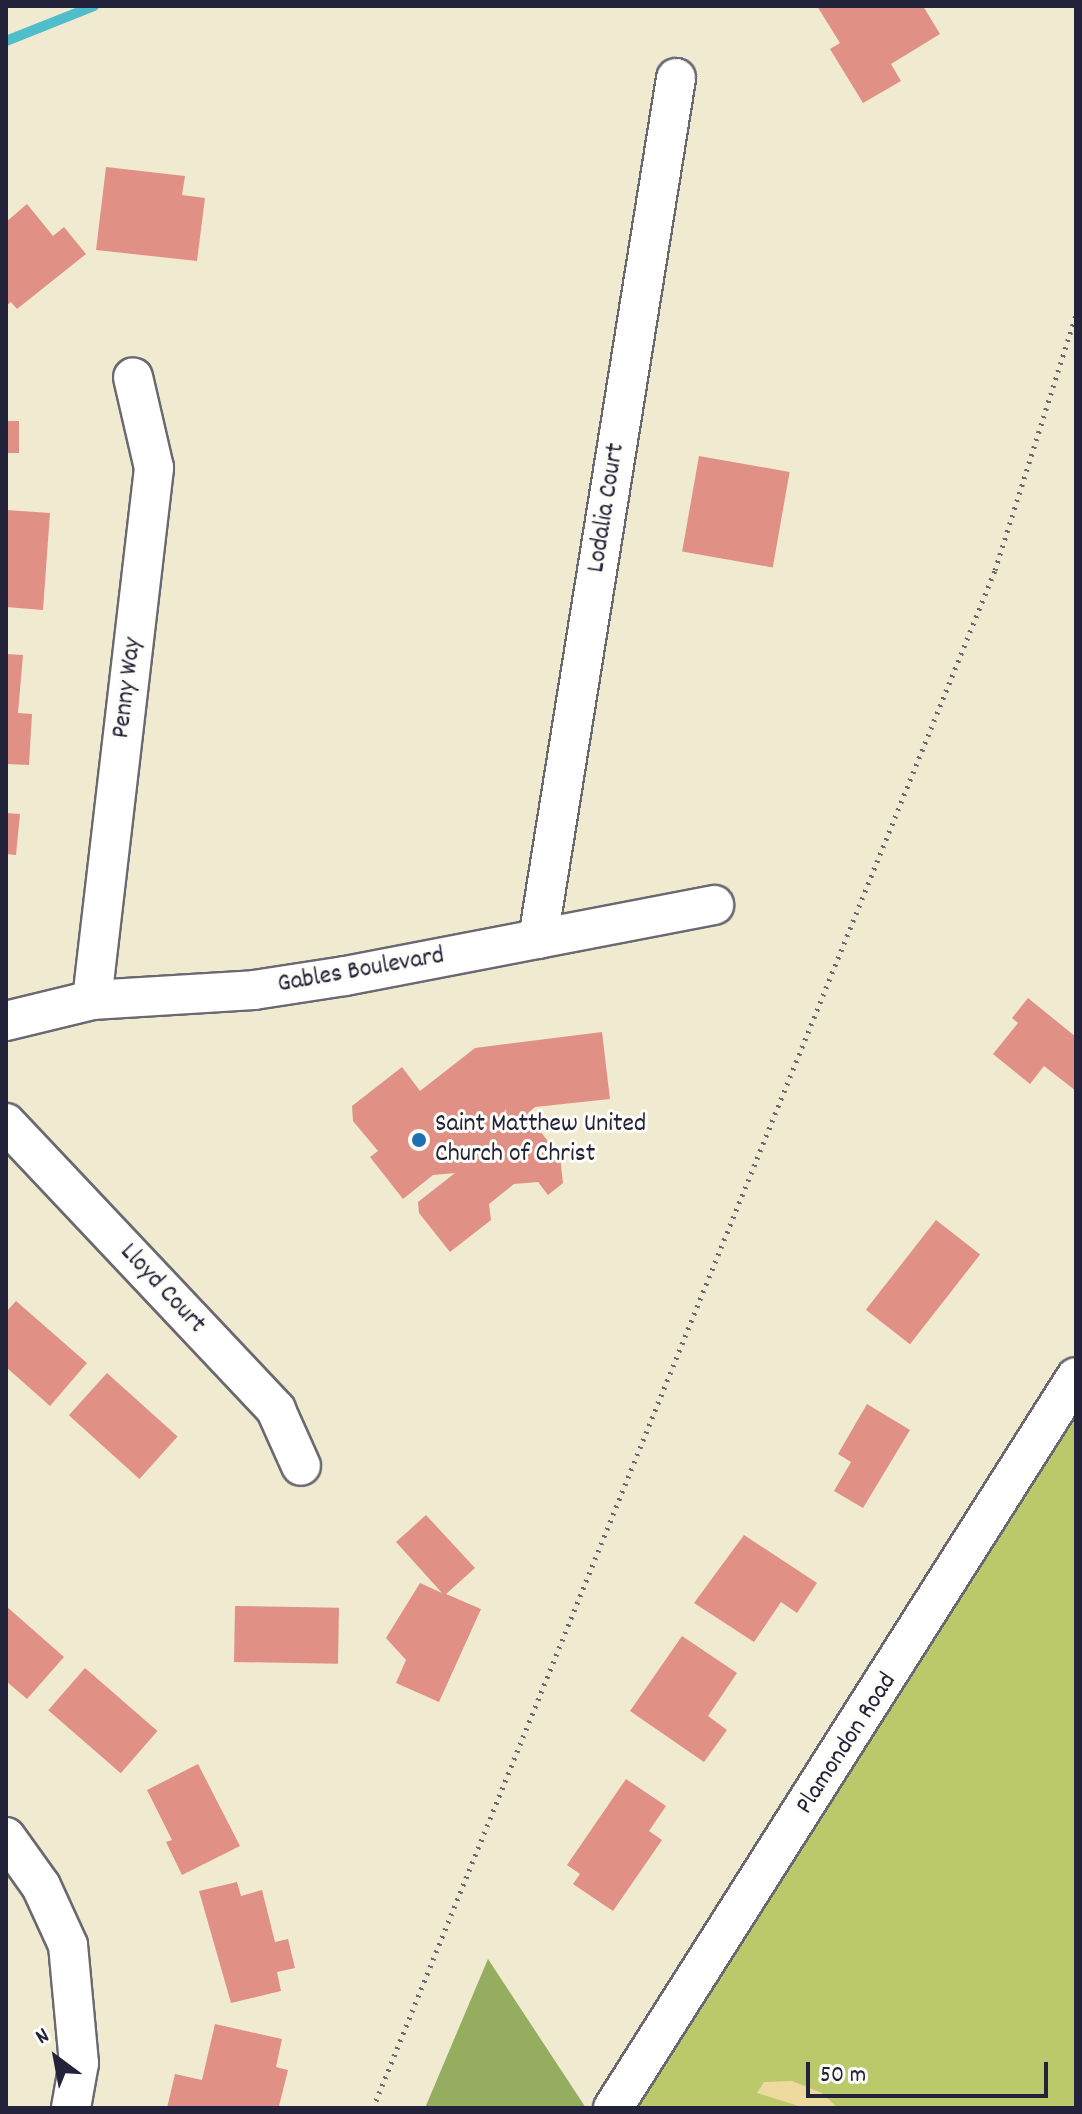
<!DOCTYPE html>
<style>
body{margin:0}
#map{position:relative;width:1082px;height:2114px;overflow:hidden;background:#f0ead1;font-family:Dekko,sans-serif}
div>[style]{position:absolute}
.green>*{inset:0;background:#bcc96b}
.forest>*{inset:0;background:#95ad5f}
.sand>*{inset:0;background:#eeda9e}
.stream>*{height:10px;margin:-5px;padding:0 5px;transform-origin:5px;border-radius:5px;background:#50bdcb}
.building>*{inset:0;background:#e19086;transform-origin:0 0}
.path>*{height:5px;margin-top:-2.5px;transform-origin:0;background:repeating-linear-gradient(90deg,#6a6870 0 2px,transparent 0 8px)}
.roads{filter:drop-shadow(2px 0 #6a6870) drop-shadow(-2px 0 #6a6870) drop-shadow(0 2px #6a6870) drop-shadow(0 -2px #6a6870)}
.minor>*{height:38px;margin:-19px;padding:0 19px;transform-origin:19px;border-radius:19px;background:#fff}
.dots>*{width:22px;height:22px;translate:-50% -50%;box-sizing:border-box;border:4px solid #fdfcf7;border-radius:50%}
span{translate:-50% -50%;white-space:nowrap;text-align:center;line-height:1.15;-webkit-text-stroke:6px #fdfcf7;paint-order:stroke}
.street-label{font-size:26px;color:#22223b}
.poi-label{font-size:26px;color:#22223b}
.left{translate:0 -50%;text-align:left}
.frame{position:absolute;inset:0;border:8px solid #22223b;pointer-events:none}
.north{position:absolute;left:16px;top:2018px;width:80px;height:80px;-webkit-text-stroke:6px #fdfcf7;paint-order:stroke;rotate:328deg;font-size:22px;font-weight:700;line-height:32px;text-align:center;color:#22223b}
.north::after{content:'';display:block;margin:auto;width:28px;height:36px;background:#22223b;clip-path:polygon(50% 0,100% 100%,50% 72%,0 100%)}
.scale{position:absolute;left:806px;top:2062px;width:242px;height:36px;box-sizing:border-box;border:4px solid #22223b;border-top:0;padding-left:10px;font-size:24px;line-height:28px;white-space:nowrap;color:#22223b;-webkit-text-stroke:6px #fdfcf7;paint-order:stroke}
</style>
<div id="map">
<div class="green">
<i style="clip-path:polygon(1076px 1411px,1076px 2108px,638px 2108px)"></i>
</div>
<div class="forest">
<i style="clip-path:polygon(488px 1959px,586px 2108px,425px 2108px)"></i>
</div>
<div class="sand">
<i style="clip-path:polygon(792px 2081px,822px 2093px,838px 2108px,805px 2108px,757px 2093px,764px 2082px)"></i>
</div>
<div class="stream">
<i style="left:6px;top:41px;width:95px;rotate:-21.7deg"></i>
</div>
<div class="building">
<i style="clip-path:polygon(817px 6px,923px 6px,940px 34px,891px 64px,901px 81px,863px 103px,830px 49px,840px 43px)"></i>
<i style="clip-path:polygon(106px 167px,185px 176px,182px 195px,205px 198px,197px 261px,96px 250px)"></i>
<i style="clip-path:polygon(27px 204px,53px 236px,64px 227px,86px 254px,17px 309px,11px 302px,6px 306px,6px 222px)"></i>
<i style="left:6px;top:421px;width:13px;height:32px"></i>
<i style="left:699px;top:456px;width:92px;height:97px;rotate:10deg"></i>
<i style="clip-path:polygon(6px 510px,50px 513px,43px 610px,6px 607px)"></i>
<i style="clip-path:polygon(6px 654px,23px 655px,18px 713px,32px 714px,29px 765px,6px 764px)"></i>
<i style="clip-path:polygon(6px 813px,20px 814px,16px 855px,6px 854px)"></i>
<i style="clip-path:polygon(1028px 998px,1076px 1037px,1076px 1091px,1044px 1066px,1030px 1084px,993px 1054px,1018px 1023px,1012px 1018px)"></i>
<i style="clip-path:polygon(602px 1032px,610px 1099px,535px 1107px,527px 1114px,560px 1157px,563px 1183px,548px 1195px,538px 1182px,514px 1184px,489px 1204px,491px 1220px,450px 1252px,419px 1213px,418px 1202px,455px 1173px,433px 1175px,403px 1199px,370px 1157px,378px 1151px,353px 1121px,352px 1106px,402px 1067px,420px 1091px,475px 1048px)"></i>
<i style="left:936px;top:1220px;width:56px;height:114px;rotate:38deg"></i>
<i style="clip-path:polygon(16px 1301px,87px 1363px,50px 1406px,6px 1367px,6px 1312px)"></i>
<i style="left:107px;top:1373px;width:95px;height:57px;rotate:42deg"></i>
<i style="clip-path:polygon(867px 1404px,910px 1430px,863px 1508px,834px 1491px,851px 1462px,838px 1454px)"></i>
<i style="clip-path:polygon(426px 1515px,475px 1568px,446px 1594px,481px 1609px,439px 1702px,396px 1683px,406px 1660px,386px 1638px,420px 1583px,442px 1593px,396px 1542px)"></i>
<i style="clip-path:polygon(744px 1535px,817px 1583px,797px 1613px,781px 1602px,754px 1642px,694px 1603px)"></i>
<i style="clip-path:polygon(6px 1606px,64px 1657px,27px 1699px,6px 1681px)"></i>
<i style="left:235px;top:1606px;width:104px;height:56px;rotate:1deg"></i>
<i style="clip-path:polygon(682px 1636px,737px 1673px,708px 1716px,727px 1730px,704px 1762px,630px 1711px)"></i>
<i style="left:85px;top:1668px;width:96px;height:56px;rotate:41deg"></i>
<i style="clip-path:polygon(198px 1764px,240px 1846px,182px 1875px,166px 1842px,172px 1840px,147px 1790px)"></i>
<i style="clip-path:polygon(626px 1779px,666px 1806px,649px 1831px,662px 1840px,613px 1911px,573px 1884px,580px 1874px,567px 1865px)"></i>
<i style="clip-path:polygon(237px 1882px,241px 1896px,262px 1890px,275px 1942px,288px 1939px,295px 1968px,277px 1972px,281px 1991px,231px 2003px,199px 1891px)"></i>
<i style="clip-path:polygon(215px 2024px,282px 2039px,276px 2067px,288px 2070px,279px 2106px,167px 2108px,175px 2074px,202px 2080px)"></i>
</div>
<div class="path">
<i style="left:373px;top:2108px;width:1659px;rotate:-67.98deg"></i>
<i style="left:995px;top:570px;width:269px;rotate:-72.4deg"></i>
</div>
<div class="roads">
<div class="minor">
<i style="left:538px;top:939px;width:872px;rotate:-80.89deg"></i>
<i style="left:92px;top:1000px;width:536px;rotate:-83.35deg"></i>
<i style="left:154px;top:468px;width:93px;rotate:-103deg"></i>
<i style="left:6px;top:1021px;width:89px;rotate:-13.7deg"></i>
<i style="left:92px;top:1000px;width:162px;rotate:-3.5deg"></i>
<i style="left:254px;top:990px;width:92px;rotate:-8.7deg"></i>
<i style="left:345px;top:976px;width:376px;rotate:-10.9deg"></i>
<i style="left:6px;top:1123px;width:394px;rotate:46.7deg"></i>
<i style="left:276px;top:1410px;width:61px;rotate:65.9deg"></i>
<i style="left:6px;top:1837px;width:60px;rotate:54.5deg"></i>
<i style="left:41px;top:1886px;width:65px;rotate:65.4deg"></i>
<i style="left:68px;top:1945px;width:119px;rotate:84.7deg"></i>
<i style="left:79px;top:2063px;width:46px;rotate:100.1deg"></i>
<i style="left:613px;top:2108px;width:865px;rotate:-57.65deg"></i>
</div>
</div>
<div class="dots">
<i style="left:419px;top:1140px;background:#1f6fb2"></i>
</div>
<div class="street-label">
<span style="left:607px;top:508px;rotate:-81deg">Lodalia Court</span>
<span style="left:128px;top:688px;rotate:-83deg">Penny Way</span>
<span style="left:361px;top:971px;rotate:-10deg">Gables Boulevard</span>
<span style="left:162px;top:1289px;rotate:47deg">Lloyd Court</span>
<span style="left:847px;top:1744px;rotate:-57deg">Plamondon Road</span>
</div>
<div class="poi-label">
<span class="left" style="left:435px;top:1140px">Saint Matthew United<br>Church of Christ</span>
</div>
<div class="frame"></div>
<div class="north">N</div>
<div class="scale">50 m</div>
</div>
